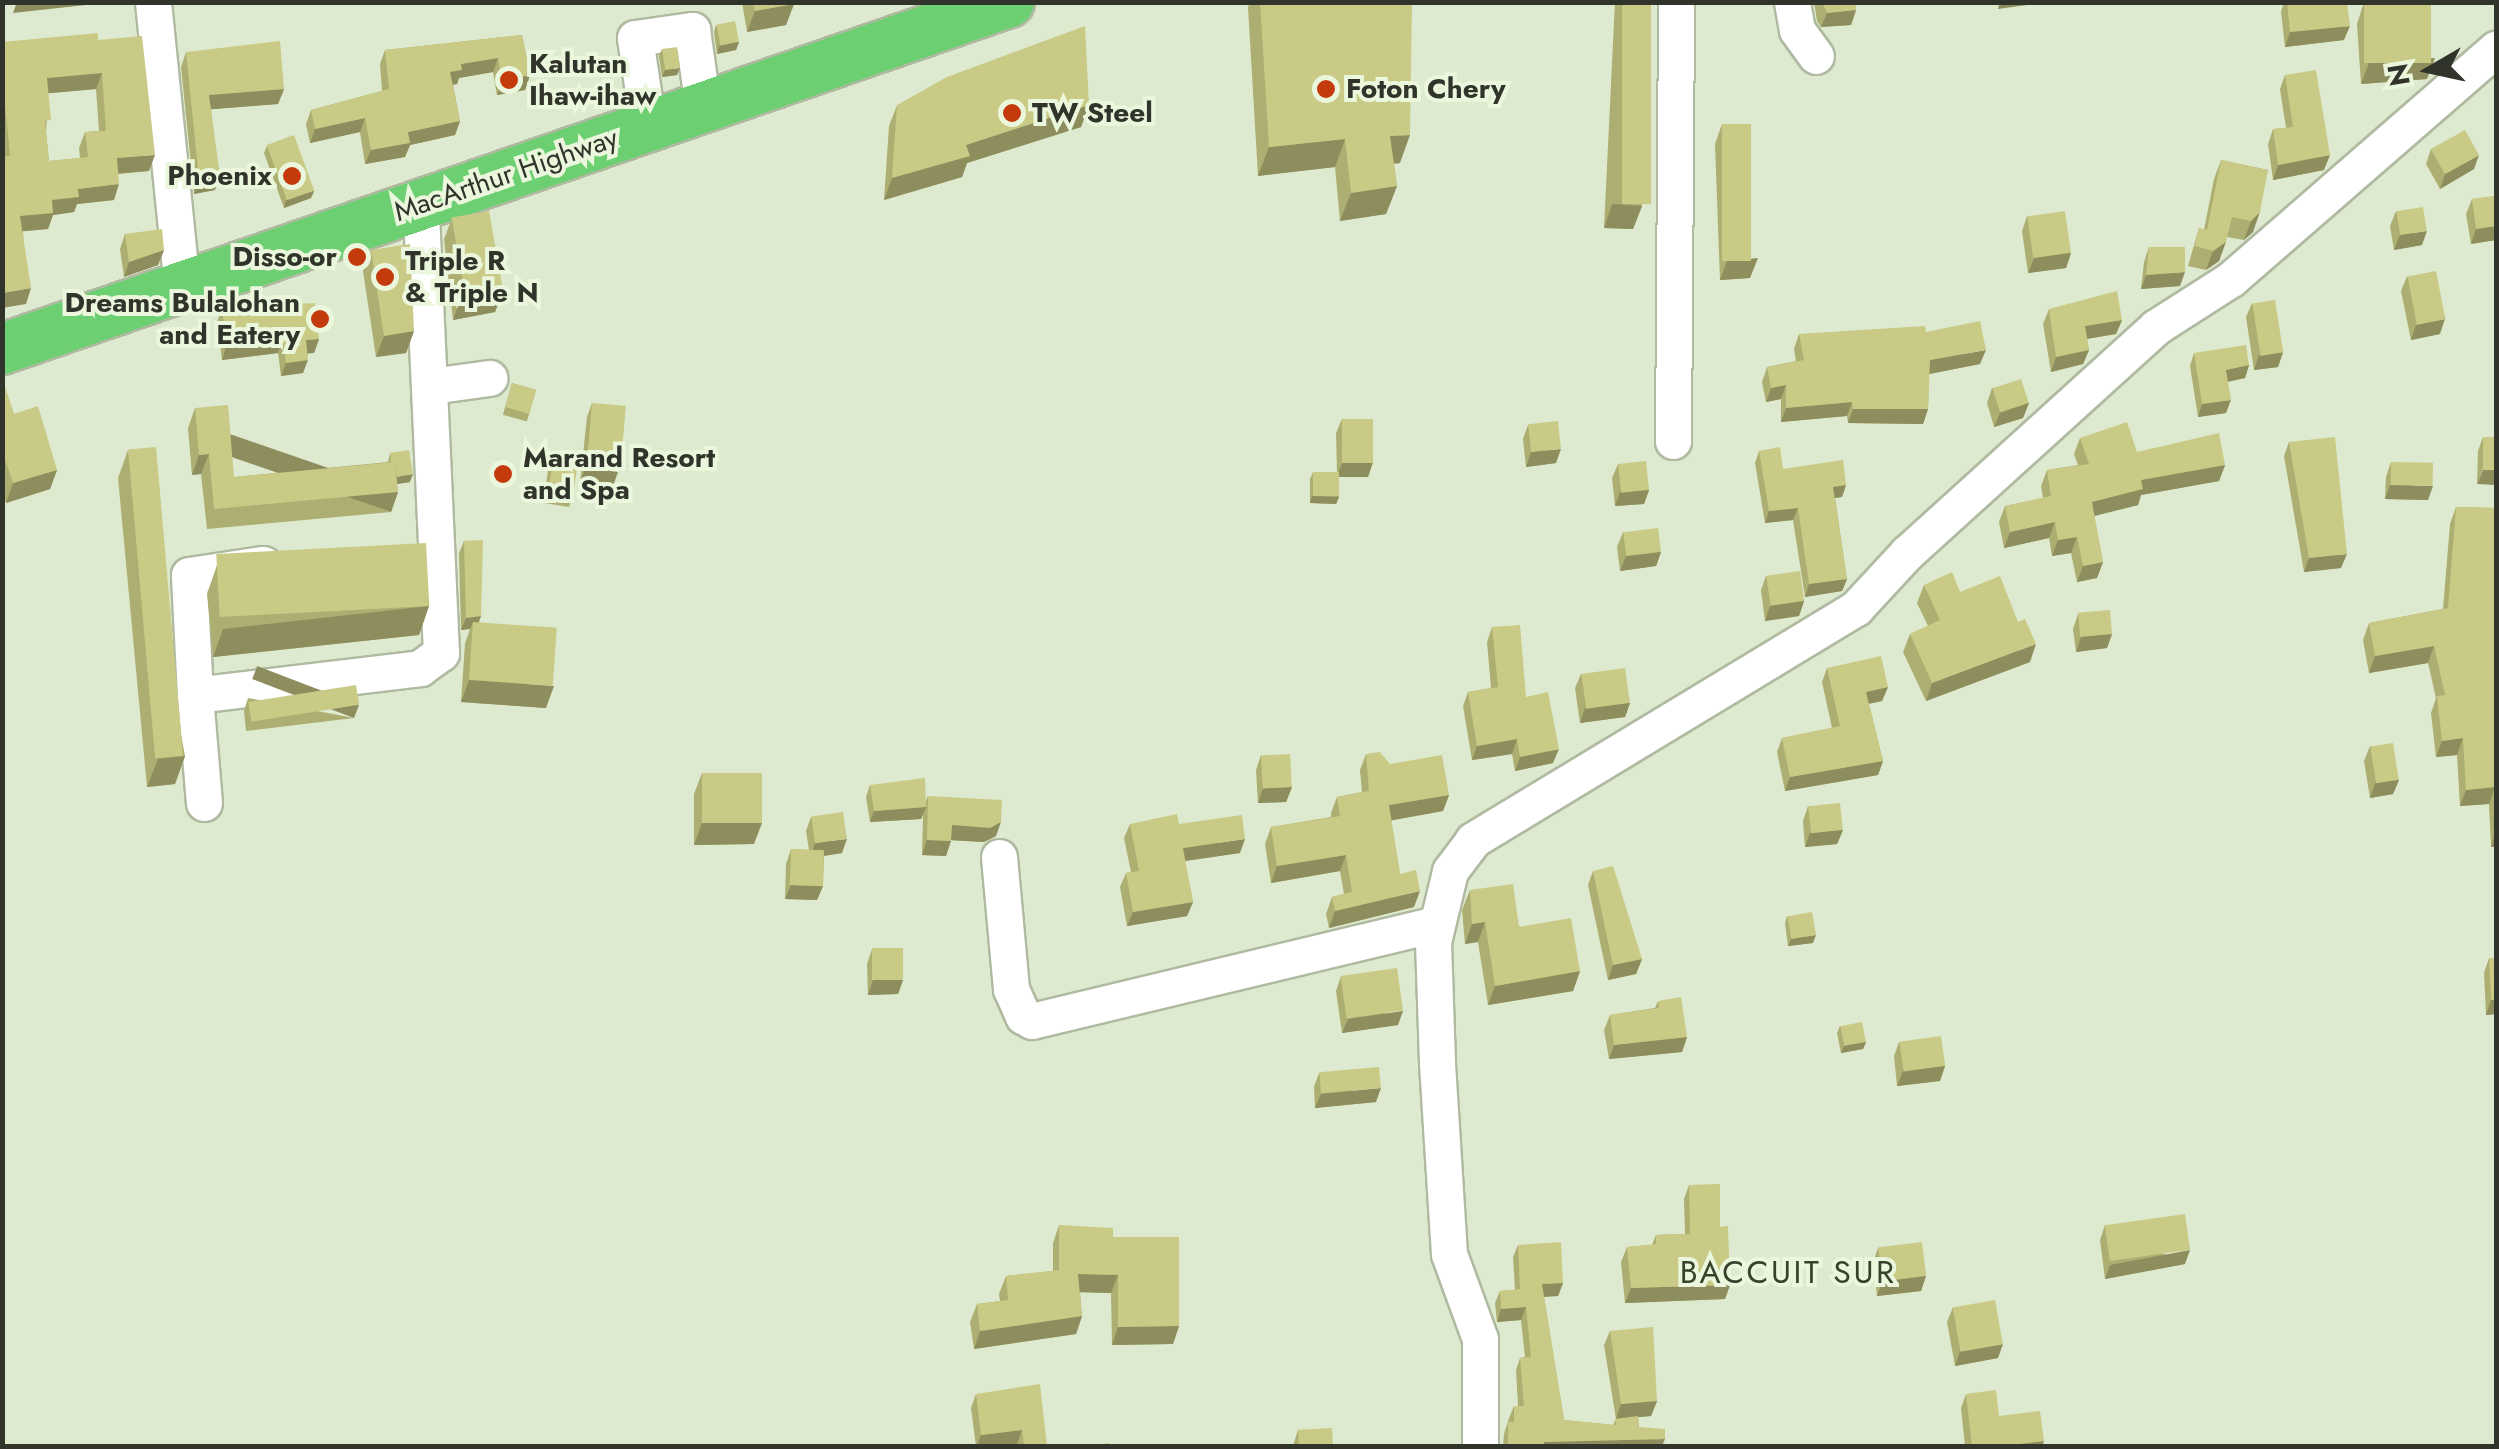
<!DOCTYPE html>
<style>
body{margin:0}
#map{position:relative;width:2499px;height:1449px;overflow:hidden;background:#deeacf;font-family:Jost,sans-serif}
div>[style]{position:absolute}
.roads{filter:drop-shadow(2px 0 #afbaa1) drop-shadow(-2px 0 #afbaa1) drop-shadow(0 2px #afbaa1) drop-shadow(0 -2px #afbaa1)}
.minor>*{height:35px;margin:-17.5px;padding:0 17.5px;transform-origin:17.5px;border-radius:17.5px;background:#fff}
.highway>*{height:50px;margin:-25px;padding:0 25px;transform-origin:25px;border-radius:25px;background:#6cd073}
.wall>*{inset:0;background:#adae72;transform-origin:0 0}
.shaded-wall>*{inset:0;background:#8d8d5d;transform-origin:0 0}
.building>*{inset:0;background:#c9ca85;transform-origin:0 0}
.dots>*{width:28px;height:28px;translate:-50% -50%;box-sizing:border-box;border:5px solid #ebf7dc;border-radius:50%}
span{translate:-50% -50%;white-space:nowrap;text-align:center;line-height:1.15;-webkit-text-stroke:8px #ebf7dc;paint-order:stroke}
.poi-label{font-size:28px;color:#30342a;font-weight:700}
.left{translate:0 -50%;text-align:left}
.right{translate:-100% -50%;text-align:right}
.street-label{font-size:28px;color:#30342a}
.quarter-label{font-size:32px;color:#37412b;letter-spacing:2.5px}
.frame{position:absolute;inset:0;border:5px solid #30342a;pointer-events:none}
.north{position:absolute;left:2379px;top:20px;width:100px;height:100px;-webkit-text-stroke:8px #ebf7dc;paint-order:stroke;rotate:261deg;font-size:28px;font-weight:700;line-height:40px;text-align:center;color:#30342a}
.north::after{content:'';display:block;margin:auto;width:35px;height:45px;background:#30342a;clip-path:polygon(50% 0,100% 100%,50% 72%,0 100%)}
</style>
<div id="map">
<div class="roads">
<div class="minor">
<i style="left:153px;top:2px;width:285px;rotate:84.2deg"></i>
<i style="left:1792px;top:2px;width:28px;rotate:80deg"></i>
<i style="left:1797px;top:30px;width:32px;rotate:54deg"></i>
<i style="left:648px;top:125px;width:88px;rotate:-98.5deg"></i>
<i style="left:635px;top:38px;width:58px;rotate:-8deg"></i>
<i style="left:692px;top:30px;width:78px;rotate:81.9deg"></i>
<i style="left:431px;top:386px;width:59px;rotate:-7.9deg"></i>
<i style="left:1673px;top:441px;width:439px;rotate:-89.6deg"></i>
<i style="left:195px;top:695px;width:120px;rotate:-92.9deg"></i>
<i style="left:189px;top:575px;width:75px;rotate:-8.5deg"></i>
<i style="left:204px;top:803px;width:108px;rotate:-94.8deg"></i>
<i style="left:195px;top:695px;width:227px;rotate:-6.8deg"></i>
<i style="left:420px;top:668px;width:26px;rotate:-36deg"></i>
<i style="left:441px;top:653px;width:449px;rotate:-92.6deg"></i>
<i style="left:999px;top:857px;width:133px;rotate:84.8deg"></i>
<i style="left:1011px;top:989px;width:30px;rotate:66deg"></i>
<i style="left:1023px;top:1016px;width:10px;rotate:29deg"></i>
<i style="left:1032px;top:1021px;width:415px;rotate:-13.5deg"></i>
<i style="left:1480px;top:1446px;width:107px;rotate:-90deg"></i>
<i style="left:1480px;top:1339px;width:90px;rotate:-110deg"></i>
<i style="left:1449px;top:1254px;width:192px;rotate:-93.6deg"></i>
<i style="left:1437px;top:1062px;width:120px;rotate:-91.9deg"></i>
<i style="left:1433px;top:942px;width:73px;rotate:-76.5deg"></i>
<i style="left:1450px;top:871px;width:39px;rotate:-53deg"></i>
<i style="left:1473px;top:840px;width:448px;rotate:-31.2deg"></i>
<i style="left:1856px;top:608px;width:75px;rotate:-47.2deg"></i>
<i style="left:1907px;top:553px;width:336px;rotate:-42.2deg"></i>
<i style="left:2156px;top:327px;width:89px;rotate:-32.6deg"></i>
<i style="left:2231px;top:279px;width:351px;rotate:-41deg"></i>
</div>
<div class="highway">
<i style="left:2px;top:349px;width:1065px;rotate:-19.01deg"></i>
</div>
</div>
<div class="wall">
<i style="clip-path:polygon(742px 2px,794px 2px,794px 4px,786px 25px,747px 32px)"></i>
<i style="clip-path:polygon(1250px 2px,1412px 2px,1400px 163px,1394px 164px,1397px 186px,1386px 214px,1340px 221px,1335px 167px,1258px 176px,1248px 7px)"></i>
<i style="clip-path:polygon(1615px 2px,1651px 2px,1642px 206px,1633px 229px,1604px 228px)"></i>
<i style="clip-path:polygon(1814px 2px,1856px 2px,1856px 10px,1851px 25px,1821px 27px,1817px 21px)"></i>
<i style="clip-path:polygon(2284px 2px,2347px 2px,2344px 40px,2285px 47px,2281px 12px)"></i>
<i style="clip-path:polygon(2364px 2px,2427px 79px,2361px 84px,2357px 24px)"></i>
<i style="clip-path:polygon(716px 25px,739px 42px,736px 50px,717px 54px,714px 32px)"></i>
<i style="clip-path:polygon(522px 35px,530px 75px,525px 90px,497px 95px,493px 72px,459px 78px,457px 84px,453px 85px,460px 121px,455px 135px,410px 145px,405px 157px,365px 164px,360px 132px,310px 143px,306px 124px,311px 110px,382px 91px,380px 64px,385px 50px)"></i>
<i style="clip-path:polygon(evenodd,98px 40px,149px 171px,118px 174px,114px 200px,77px 204px,74px 212px,53px 215px,48px 229px,23px 231px,26px 304px,3px 157px,2px 42px,98px 40px,96px 89px,99px 131px,85px 132px,79px 148px,80px 158px,49px 161px,46px 133px,48px 93px,96px 89px)"></i>
<i style="clip-path:polygon(662px 49px,677px 75px,662px 77px,659px 56px)"></i>
<i style="clip-path:polygon(186px 52px,284px 89px,278px 104px,211px 109px,215px 190px,194px 194px,181px 67px)"></i>
<i style="clip-path:polygon(2285px 75px,2324px 170px,2273px 180px,2268px 144px,2273px 129px,2286px 128px,2280px 89px)"></i>
<i style="clip-path:polygon(897px 105px,1089px 105px,1081px 127px,967px 163px,962px 177px,884px 200px,889px 126px)"></i>
<i style="clip-path:polygon(1722px 124px,1750px 278px,1720px 280px,1715px 144px)"></i>
<i style="clip-path:polygon(267px 146px,314px 191px,311px 198px,284px 208px,264px 153px)"></i>
<i style="clip-path:polygon(2431px 149px,2474px 169px,2440px 189px,2426px 164px)"></i>
<i style="clip-path:polygon(2221px 160px,2268px 170px,2253px 232px,2244px 240px,2227px 237px,2219px 261px,2206px 270px,2188px 266px,2199px 228px,2204px 230px,2214px 179px)"></i>
<i style="clip-path:polygon(2496px 196px,2496px 240px,2471px 244px,2466px 214px,2472px 199px)"></i>
<i style="clip-path:polygon(2396px 211px,2422px 245px,2394px 250px,2390px 226px)"></i>
<i style="clip-path:polygon(2027px 216px,2071px 253px,2066px 268px,2028px 273px,2022px 231px)"></i>
<i style="clip-path:polygon(452px 218px,503px 291px,495px 312px,453px 320px,444px 239px)"></i>
<i style="clip-path:polygon(125px 234px,164px 250px,158px 265px,124px 277px,120px 249px)"></i>
<i style="clip-path:polygon(2149px 247px,2180px 286px,2141px 289px,2144px 262px)"></i>
<i style="clip-path:polygon(371px 250px,414px 331px,406px 353px,376px 357px,363px 271px)"></i>
<i style="clip-path:polygon(2407px 276px,2440px 334px,2411px 340px,2401px 291px)"></i>
<i style="clip-path:polygon(2252px 303px,2283px 352px,2278px 367px,2254px 370px,2246px 317px)"></i>
<i style="clip-path:polygon(222px 308px,319px 339px,314px 353px,308px 353px,303px 373px,281px 376px,278px 353px,222px 360px,217px 322px)"></i>
<i style="clip-path:polygon(2049px 309px,2122px 320px,2116px 334px,2087px 339px,2089px 350px,2083px 364px,2051px 372px,2043px 324px)"></i>
<i style="clip-path:polygon(1926px 332px,1980px 364px,1929px 374px,1928px 409px,1923px 424px,1848px 423px,1847px 416px,1781px 422px,1781px 399px,1766px 402px,1762px 382px,1767px 367px,1796px 361px,1794px 349px,1799px 334px)"></i>
<i style="clip-path:polygon(2194px 353px,2249px 365px,2245px 378px,2228px 382px,2226px 413px,2198px 417px,2190px 366px)"></i>
<i style="clip-path:polygon(2px 379px,14px 414px,57px 470px,50px 489px,6px 503px,2px 492px)"></i>
<i style="left:512px;top:383px;width:25px;height:33px;rotate:16deg"></i>
<i style="clip-path:polygon(1992px 388px,2029px 403px,2023px 418px,1994px 427px,1987px 403px)"></i>
<i style="clip-path:polygon(592px 403px,613px 486px,580px 483px,587px 417px)"></i>
<i style="clip-path:polygon(195px 408px,234px 477px,388px 462px,390px 453px,410px 482px,397px 484px,398px 492px,391px 512px,207px 529px,201px 474px,192px 475px,188px 428px)"></i>
<i style="clip-path:polygon(1342px 419px,1373px 462px,1368px 477px,1339px 477px,1339px 497px,1336px 504px,1310px 503px,1310px 479px,1313px 472px,1337px 472px,1336px 433px)"></i>
<i style="clip-path:polygon(1528px 425px,1556px 463px,1526px 467px,1523px 439px)"></i>
<i style="clip-path:polygon(2483px 437px,2496px 437px,2477px 484px,2478px 451px)"></i>
<i style="clip-path:polygon(2080px 438px,2137px 452px,2225px 465px,2219px 481px,2141px 495px,2138px 505px,2094px 516px,2103px 562px,2097px 578px,2077px 582px,2071px 553px,2052px 556px,2049px 538px,2004px 548px,1999px 522px,2005px 506px,2043px 498px,2041px 486px,2047px 470px,2078px 465px,2074px 454px)"></i>
<i style="clip-path:polygon(2289px 442px,2341px 568px,2304px 572px,2284px 456px)"></i>
<i style="clip-path:polygon(128px 450px,185px 756px,175px 784px,147px 787px,118px 478px)"></i>
<i style="clip-path:polygon(1759px 451px,1783px 469px,1846px 485px,1842px 497px,1835px 498px,1847px 579px,1842px 591px,1805px 597px,1793px 520px,1765px 523px,1755px 463px)"></i>
<i style="clip-path:polygon(554px 454px,574px 492px,569px 507px,544px 503px,548px 469px)"></i>
<i style="clip-path:polygon(2391px 462px,2428px 500px,2385px 499px,2386px 477px)"></i>
<i style="clip-path:polygon(1618px 464px,1649px 490px,1644px 504px,1615px 506px,1612px 478px)"></i>
<i style="clip-path:polygon(2456px 507px,2496px 508px,2496px 847px,2491px 847px,2489px 804px,2460px 806px,2457px 755px,2436px 757px,2431px 713px,2436px 698px,2428px 663px,2369px 673px,2363px 640px,2369px 623px,2443px 609px,2450px 524px)"></i>
<i style="clip-path:polygon(1623px 532px,1661px 552px,1656px 566px,1620px 571px,1617px 547px)"></i>
<i style="clip-path:polygon(464px 541px,481px 616px,479px 622px,546px 708px,461px 702px,465px 643px,470px 629px,461px 630px,459px 553px)"></i>
<i style="clip-path:polygon(217px 565px,429px 606px,419px 635px,213px 657px,207px 594px)"></i>
<i style="clip-path:polygon(1766px 576px,1804px 601px,1799px 616px,1765px 621px,1761px 590px)"></i>
<i style="clip-path:polygon(1924px 585px,1960px 592px,2030px 662px,1926px 701px,1903px 652px,1910px 634px,1928px 626px,1917px 603px)"></i>
<i style="clip-path:polygon(2078px 614px,2112px 634px,2107px 648px,2076px 652px,2073px 629px)"></i>
<i style="clip-path:polygon(1492px 627px,1526px 697px,1553px 763px,1515px 771px,1512px 754px,1472px 760px,1463px 706px,1468px 692px,1491px 688px,1487px 642px)"></i>
<i style="clip-path:polygon(1827px 668px,1888px 687px,1882px 701px,1869px 704px,1883px 761px,1878px 775px,1785px 791px,1777px 752px,1782px 738px,1832px 728px,1822px 682px)"></i>
<i style="clip-path:polygon(1581px 674px,1630px 703px,1625px 717px,1580px 723px,1575px 688px)"></i>
<i style="clip-path:polygon(248px 698px,354px 718px,246px 731px,244px 711px)"></i>
<i style="clip-path:polygon(2370px 746px,2399px 780px,2393px 794px,2370px 798px,2364px 761px)"></i>
<i style="clip-path:polygon(1366px 754px,1390px 764px,1449px 795px,1443px 811px,1391px 820px,1400px 874px,1414px 907px,1329px 928px,1326px 914px,1332px 897px,1344px 894px,1340px 871px,1271px 883px,1265px 844px,1271px 827px,1331px 817px,1331px 813px,1337px 797px,1362px 792px,1360px 770px)"></i>
<i style="clip-path:polygon(1261px 755px,1292px 787px,1286px 802px,1258px 803px,1256px 770px)"></i>
<i style="clip-path:polygon(702px 773px,754px 844px,694px 845px,694px 794px)"></i>
<i style="clip-path:polygon(870px 785px,925px 803px,928px 796px,996px 836px,984px 842px,951px 840px,946px 856px,922px 855px,923px 815px,921px 819px,870px 822px,866px 797px)"></i>
<i style="clip-path:polygon(1808px 806px,1843px 830px,1837px 844px,1805px 847px,1803px 821px)"></i>
<i style="clip-path:polygon(811px 817px,842px 853px,824px 856px,823px 886px,817px 900px,785px 899px,786px 864px,791px 849px,809px 850px,806px 831px)"></i>
<i style="clip-path:polygon(1130px 824px,1179px 824px,1240px 853px,1185px 861px,1193px 902px,1187px 916px,1127px 926px,1120px 887px,1126px 873px,1131px 872px,1124px 838px)"></i>
<i style="clip-path:polygon(1593px 871px,1642px 959px,1636px 974px,1608px 980px,1588px 885px)"></i>
<i style="clip-path:polygon(1470px 890px,1580px 971px,1573px 991px,1488px 1005px,1478px 942px,1465px 944px,1462px 910px)"></i>
<i style="clip-path:polygon(1787px 916px,1813px 943px,1788px 946px,1785px 923px)"></i>
<i style="clip-path:polygon(872px 949px,903px 980px,898px 994px,868px 995px,867px 964px)"></i>
<i style="clip-path:polygon(2489px 958px,2496px 958px,2496px 1014px,2486px 1015px,2484px 973px)"></i>
<i style="clip-path:polygon(1341px 976px,1398px 1025px,1342px 1033px,1336px 991px)"></i>
<i style="clip-path:polygon(1658px 1001px,1687px 1037px,1682px 1052px,1609px 1059px,1604px 1030px,1610px 1015px,1655px 1008px)"></i>
<i style="clip-path:polygon(1840px 1026px,1866px 1042px,1863px 1049px,1841px 1053px,1837px 1033px)"></i>
<i style="clip-path:polygon(1899px 1042px,1945px 1066px,1940px 1081px,1897px 1086px,1894px 1056px)"></i>
<i style="clip-path:polygon(1319px 1073px,1376px 1102px,1315px 1108px,1314px 1087px)"></i>
<i style="clip-path:polygon(1689px 1185px,1720px 1227px,1730px 1285px,1725px 1299px,1625px 1303px,1621px 1262px,1627px 1247px,1652px 1245px,1656px 1235px,1685px 1234px,1684px 1199px)"></i>
<i style="clip-path:polygon(1059px 1225px,1113px 1237px,1179px 1326px,1173px 1344px,1112px 1345px,1111px 1293px,1080px 1292px,1082px 1316px,1076px 1334px,974px 1349px,970px 1322px,977px 1304px,1000px 1301px,999px 1294px,1006px 1276px,1053px 1271px,1053px 1243px)"></i>
<i style="clip-path:polygon(2105px 1225px,2185px 1264px,2105px 1279px,2100px 1240px)"></i>
<i style="clip-path:polygon(1518px 1245px,1563px 1283px,1558px 1296px,1544px 1297px,1564px 1420px,1613px 1425px,1616px 1419px,1604px 1345px,1610px 1331px,1657px 1401px,1651px 1416px,1638px 1417px,1639px 1427px,1662px 1446px,1503px 1446px,1504px 1434px,1509px 1418px,1514px 1406px,1518px 1406px,1516px 1370px,1520px 1358px,1525px 1357px,1521px 1320px,1497px 1322px,1495px 1303px,1500px 1291px,1515px 1290px,1513px 1257px)"></i>
<i style="clip-path:polygon(1878px 1248px,1926px 1276px,1921px 1291px,1877px 1296px,1873px 1262px)"></i>
<i style="clip-path:polygon(1953px 1307px,1998px 1358px,1955px 1366px,1947px 1322px)"></i>
<i style="clip-path:polygon(976px 1394px,1047px 1446px,1017px 1446px,1017px 1444px,976px 1446px,971px 1408px)"></i>
<i style="clip-path:polygon(1966px 1394px,1999px 1416px,2044px 1441px,2042px 1446px,1965px 1446px,1961px 1408px)"></i>
<i style="clip-path:polygon(1298px 1430px,1333px 1446px,1293px 1446px)"></i>
</div>
<div class="shaded-wall">
<i style="clip-path:polygon(17px 2px,113px 2px,13px 13px)"></i>
<i style="clip-path:polygon(2000px 2px,2028px 2px,2027px 5px,1998px 9px)"></i>
<i style="clip-path:polygon(794px 4px,786px 25px,747px 32px,755px 11px)"></i>
<i style="clip-path:polygon(1856px 10px,1851px 25px,1821px 27px,1827px 13px)"></i>
<i style="clip-path:polygon(2350px 26px,2344px 40px,2285px 47px,2290px 32px)"></i>
<i style="clip-path:polygon(739px 42px,736px 50px,717px 54px,719px 46px)"></i>
<i style="clip-path:polygon(498px 58px,493px 72px,459px 78px,457px 84px,445px 86px,450px 72px,461px 64px)"></i>
<i style="clip-path:polygon(2435px 58px,2427px 79px,2361px 84px,2369px 63px)"></i>
<i style="clip-path:polygon(680px 68px,677px 75px,662px 77px,665px 70px)"></i>
<i style="clip-path:polygon(102px 73px,96px 89px,41px 94px,47px 78px)"></i>
<i style="clip-path:polygon(530px 75px,525px 90px,497px 95px,502px 81px)"></i>
<i style="clip-path:polygon(284px 89px,278px 104px,203px 110px,209px 95px)"></i>
<i style="clip-path:polygon(1089px 105px,1081px 127px,967px 163px,962px 177px,884px 200px,892px 178px,966px 145px)"></i>
<i style="clip-path:polygon(365px 118px,360px 132px,310px 143px,315px 129px)"></i>
<i style="clip-path:polygon(460px 121px,455px 135px,410px 145px,405px 157px,365px 164px,371px 150px,408px 132px)"></i>
<i style="clip-path:polygon(1410px 135px,1400px 163px,1380px 164px,1390px 136px)"></i>
<i style="clip-path:polygon(1345px 139px,1335px 167px,1258px 176px,1269px 147px)"></i>
<i style="clip-path:polygon(155px 155px,149px 171px,111px 174px,117px 158px)"></i>
<i style="clip-path:polygon(2330px 155px,2324px 170px,2273px 180px,2278px 165px)"></i>
<i style="clip-path:polygon(2479px 155px,2474px 169px,2440px 189px,2445px 174px)"></i>
<i style="clip-path:polygon(220px 176px,215px 190px,194px 194px,199px 179px)"></i>
<i style="clip-path:polygon(119px 184px,114px 200px,77px 204px,74px 212px,53px 215px,48px 229px,15px 232px,20px 216px,52px 200px,78px 189px)"></i>
<i style="clip-path:polygon(1397px 186px,1386px 214px,1340px 221px,1351px 193px)"></i>
<i style="clip-path:polygon(314px 191px,311px 198px,284px 208px,286px 200px)"></i>
<i style="clip-path:polygon(1612px 204px,1642px 206px,1633px 229px,1604px 228px)"></i>
<i style="clip-path:polygon(2260px 212px,2253px 232px,2244px 240px,2251px 221px)"></i>
<i style="clip-path:polygon(2496px 226px,2496px 240px,2471px 244px,2476px 229px)"></i>
<i style="clip-path:polygon(2427px 231px,2422px 245px,2394px 250px,2400px 235px)"></i>
<i style="clip-path:polygon(2226px 242px,2219px 261px,2206px 270px,2213px 251px)"></i>
<i style="clip-path:polygon(164px 250px,158px 265px,124px 277px,129px 262px)"></i>
<i style="clip-path:polygon(2071px 253px,2066px 268px,2028px 273px,2034px 258px)"></i>
<i style="clip-path:polygon(1758px 258px,1750px 278px,1720px 280px,1727px 261px)"></i>
<i style="clip-path:polygon(2185px 272px,2180px 286px,2141px 289px,2146px 275px)"></i>
<i style="clip-path:polygon(31px 288px,26px 304px,2px 308px,2px 293px)"></i>
<i style="clip-path:polygon(503px 291px,495px 312px,453px 320px,461px 298px)"></i>
<i style="clip-path:polygon(2445px 319px,2440px 334px,2411px 340px,2416px 325px)"></i>
<i style="clip-path:polygon(2122px 320px,2116px 334px,2080px 340px,2085px 326px)"></i>
<i style="clip-path:polygon(414px 331px,406px 353px,376px 357px,384px 336px)"></i>
<i style="clip-path:polygon(319px 339px,314px 353px,301px 354px,306px 340px)"></i>
<i style="clip-path:polygon(283px 340px,278px 353px,222px 360px,226px 346px)"></i>
<i style="clip-path:polygon(1986px 350px,1980px 364px,1924px 375px,1930px 360px)"></i>
<i style="clip-path:polygon(2089px 350px,2083px 364px,2051px 372px,2056px 357px)"></i>
<i style="clip-path:polygon(2283px 352px,2278px 367px,2254px 370px,2259px 355px)"></i>
<i style="clip-path:polygon(308px 360px,303px 373px,281px 376px,286px 363px)"></i>
<i style="clip-path:polygon(2249px 365px,2245px 378px,2221px 383px,2226px 370px)"></i>
<i style="clip-path:polygon(1786px 385px,1781px 399px,1766px 402px,1771px 388px)"></i>
<i style="clip-path:polygon(2231px 400px,2226px 413px,2198px 417px,2202px 404px)"></i>
<i style="clip-path:polygon(1852px 402px,1847px 416px,1781px 422px,1786px 408px)"></i>
<i style="clip-path:polygon(2029px 403px,2023px 418px,1994px 427px,2000px 413px)"></i>
<i style="clip-path:polygon(1853px 409px,1928px 409px,1923px 424px,1848px 423px)"></i>
<i style="clip-path:polygon(1561px 449px,1556px 463px,1526px 467px,1531px 452px)"></i>
<i style="clip-path:polygon(209px 454px,201px 474px,192px 475px,199px 455px)"></i>
<i style="clip-path:polygon(1373px 462px,1368px 477px,1337px 477px,1342px 463px)"></i>
<i style="clip-path:polygon(2225px 465px,2219px 481px,2141px 495px,2138px 505px,2086px 518px,2092px 502px,2141px 480px)"></i>
<i style="clip-path:polygon(585px 468px,618px 472px,613px 486px,580px 483px)"></i>
<i style="clip-path:polygon(57px 470px,50px 489px,6px 503px,13px 483px)"></i>
<i style="clip-path:polygon(2483px 470px,2496px 470px,2496px 485px,2477px 484px)"></i>
<i style="clip-path:polygon(413px 474px,410px 482px,391px 485px,394px 477px)"></i>
<i style="clip-path:polygon(1846px 485px,1842px 497px,1828px 499px,1833px 487px)"></i>
<i style="clip-path:polygon(2390px 485px,2433px 486px,2428px 500px,2385px 499px)"></i>
<i style="clip-path:polygon(1649px 490px,1644px 504px,1615px 506px,1620px 492px)"></i>
<i style="left:398px;top:492px;width:21px;height:185px;rotate:109deg"></i>
<i style="clip-path:polygon(1312px 496px,1339px 497px,1336px 504px,1310px 503px)"></i>
<i style="clip-path:polygon(1798px 508px,1793px 520px,1765px 523px,1769px 511px)"></i>
<i style="clip-path:polygon(2055px 522px,2049px 538px,2004px 548px,2010px 532px)"></i>
<i style="clip-path:polygon(2077px 537px,2071px 553px,2052px 556px,2058px 540px)"></i>
<i style="clip-path:polygon(1661px 552px,1656px 566px,1620px 571px,1626px 556px)"></i>
<i style="clip-path:polygon(2347px 554px,2341px 568px,2304px 572px,2309px 558px)"></i>
<i style="clip-path:polygon(2103px 562px,2097px 578px,2077px 582px,2083px 566px)"></i>
<i style="clip-path:polygon(1847px 579px,1842px 591px,1805px 597px,1809px 584px)"></i>
<i style="clip-path:polygon(1804px 601px,1799px 616px,1765px 621px,1770px 606px)"></i>
<i style="clip-path:polygon(429px 606px,419px 635px,213px 657px,223px 629px)"></i>
<i style="clip-path:polygon(481px 616px,476px 628px,473px 622px,470px 629px,461px 630px,466px 618px)"></i>
<i style="clip-path:polygon(2112px 634px,2107px 648px,2076px 652px,2081px 637px)"></i>
<i style="clip-path:polygon(2036px 644px,2030px 662px,1926px 701px,1932px 683px)"></i>
<i style="clip-path:polygon(2434px 646px,2428px 663px,2369px 673px,2375px 656px)"></i>
<i style="clip-path:polygon(469px 680px,554px 686px,546px 708px,461px 702px)"></i>
<i style="clip-path:polygon(1888px 687px,1882px 701px,1861px 705px,1866px 692px)"></i>
<i style="clip-path:polygon(1630px 703px,1625px 717px,1580px 723px,1585px 708px)"></i>
<i style="left:359px;top:705px;width:14px;height:109px;rotate:111deg"></i>
<i style="clip-path:polygon(2463px 738px,2457px 755px,2436px 757px,2442px 741px)"></i>
<i style="clip-path:polygon(1517px 739px,1512px 754px,1472px 760px,1477px 746px)"></i>
<i style="clip-path:polygon(1559px 749px,1553px 763px,1515px 771px,1520px 757px)"></i>
<i style="clip-path:polygon(185px 756px,175px 784px,147px 787px,158px 759px)"></i>
<i style="clip-path:polygon(1883px 761px,1878px 775px,1785px 791px,1790px 777px)"></i>
<i style="clip-path:polygon(2399px 780px,2393px 794px,2370px 798px,2375px 783px)"></i>
<i style="clip-path:polygon(1292px 787px,1286px 802px,1258px 803px,1263px 788px)"></i>
<i style="clip-path:polygon(2495px 787px,2489px 804px,2460px 806px,2466px 790px)"></i>
<i style="clip-path:polygon(1449px 795px,1443px 811px,1383px 822px,1389px 805px)"></i>
<i style="clip-path:polygon(926px 807px,921px 819px,870px 822px,874px 811px)"></i>
<i style="clip-path:polygon(1001px 822px,996px 836px,984px 842px,947px 840px,952px 825px)"></i>
<i style="clip-path:polygon(702px 823px,762px 823px,754px 844px,694px 845px)"></i>
<i style="clip-path:polygon(1843px 830px,1837px 844px,1805px 847px,1810px 833px)"></i>
<i style="clip-path:polygon(2496px 831px,2496px 847px,2491px 847px)"></i>
<i style="clip-path:polygon(847px 839px,842px 853px,810px 858px,815px 843px)"></i>
<i style="clip-path:polygon(1245px 839px,1240px 853px,1178px 862px,1183px 848px)"></i>
<i style="clip-path:polygon(927px 840px,951px 841px,946px 856px,922px 855px)"></i>
<i style="clip-path:polygon(1346px 855px,1340px 871px,1271px 883px,1277px 866px)"></i>
<i style="clip-path:polygon(791px 885px,823px 886px,817px 900px,785px 899px)"></i>
<i style="clip-path:polygon(1420px 891px,1414px 907px,1329px 928px,1335px 911px)"></i>
<i style="clip-path:polygon(1193px 902px,1187px 916px,1127px 926px,1133px 912px)"></i>
<i style="clip-path:polygon(1485px 922px,1478px 942px,1465px 944px,1472px 924px)"></i>
<i style="clip-path:polygon(1816px 935px,1813px 943px,1788px 946px,1791px 939px)"></i>
<i style="clip-path:polygon(1642px 959px,1636px 974px,1608px 980px,1613px 965px)"></i>
<i style="clip-path:polygon(1580px 971px,1573px 991px,1488px 1005px,1495px 986px)"></i>
<i style="clip-path:polygon(873px 980px,903px 980px,898px 994px,868px 995px)"></i>
<i style="clip-path:polygon(2491px 1000px,2496px 1000px,2496px 1014px,2486px 1015px)"></i>
<i style="clip-path:polygon(1403px 1011px,1398px 1025px,1342px 1033px,1348px 1019px)"></i>
<i style="clip-path:polygon(1687px 1037px,1682px 1052px,1609px 1059px,1614px 1045px)"></i>
<i style="clip-path:polygon(1866px 1042px,1863px 1049px,1841px 1053px,1844px 1046px)"></i>
<i style="clip-path:polygon(1945px 1066px,1940px 1081px,1897px 1086px,1903px 1071px)"></i>
<i style="clip-path:polygon(1381px 1088px,1376px 1102px,1315px 1108px,1321px 1094px)"></i>
<i style="clip-path:polygon(2190px 1250px,2185px 1264px,2105px 1279px,2110px 1265px)"></i>
<i style="clip-path:polygon(1078px 1274px,1118px 1275px,1111px 1293px,1071px 1292px)"></i>
<i style="clip-path:polygon(1926px 1276px,1921px 1291px,1877px 1296px,1882px 1282px)"></i>
<i style="clip-path:polygon(1563px 1283px,1558px 1296px,1537px 1297px,1542px 1284px)"></i>
<i style="clip-path:polygon(1730px 1285px,1725px 1299px,1625px 1303px,1631px 1288px)"></i>
<i style="clip-path:polygon(1526px 1307px,1521px 1320px,1497px 1322px,1501px 1309px)"></i>
<i style="clip-path:polygon(1082px 1316px,1076px 1334px,974px 1349px,980px 1331px)"></i>
<i style="clip-path:polygon(1179px 1326px,1173px 1344px,1112px 1345px,1118px 1327px)"></i>
<i style="clip-path:polygon(2003px 1344px,1998px 1358px,1955px 1366px,1960px 1351px)"></i>
<i style="clip-path:polygon(1657px 1401px,1651px 1416px,1616px 1419px,1621px 1404px)"></i>
<i style="clip-path:polygon(1022px 1430px,1017px 1444px,977px 1446px,981px 1435px)"></i>
<i style="clip-path:polygon(1665px 1439px,1662px 1446px,1542px 1446px,1544px 1442px)"></i>
<i style="clip-path:polygon(2044px 1441px,2042px 1446px,2003px 1446px)"></i>
</div>
<div class="building">
<i style="clip-path:polygon(753px 2px,794px 2px,794px 4px,755px 11px)"></i>
<i style="clip-path:polygon(1260px 2px,1412px 2px,1410px 135px,1390px 136px,1397px 186px,1351px 193px,1345px 139px,1269px 147px)"></i>
<i style="left:1622px;top:2px;width:29px;height:202px"></i>
<i style="clip-path:polygon(1822px 2px,1856px 2px,1856px 10px,1827px 13px)"></i>
<i style="clip-path:polygon(2287px 2px,2347px 2px,2350px 26px,2290px 32px)"></i>
<i style="left:2364px;top:2px;width:67px;height:61px"></i>
<i style="left:735px;top:21px;width:21px;height:19px;rotate:79deg"></i>
<i style="clip-path:polygon(1085px 26px,1089px 105px,966px 145px,970px 156px,892px 178px,897px 105px,947px 77px)"></i>
<i style="clip-path:polygon(evenodd,98px 33px,98px 40px,142px 36px,155px 155px,117px 158px,119px 184px,78px 189px,79px 197px,52px 200px,53px 213px,20px 216px,31px 288px,2px 293px,2px 157px,10px 156px,2px 74px,2px 42px,98px 33px,102px 73px,106px 131px,85px 132px,88px 157px,49px 161px,45px 121px,51px 120px,47px 78px,102px 73px)"></i>
<i style="clip-path:polygon(522px 35px,530px 75px,502px 81px,498px 58px,461px 64px,462px 70px,450px 72px,460px 121px,408px 132px,410px 143px,371px 150px,365px 118px,315px 129px,311px 110px,389px 89px,385px 50px)"></i>
<i style="clip-path:polygon(280px 41px,284px 89px,209px 95px,220px 176px,199px 179px,186px 52px)"></i>
<i style="left:677px;top:47px;width:21px;height:15px;rotate:82deg"></i>
<i style="clip-path:polygon(2316px 70px,2330px 155px,2278px 165px,2273px 129px,2293px 127px,2285px 75px)"></i>
<i style="left:1722px;top:124px;width:29px;height:137px"></i>
<i style="left:2465px;top:130px;width:29px;height:39px;rotate:61deg"></i>
<i style="left:294px;top:135px;width:59px;height:29px;rotate:70deg"></i>
<i style="clip-path:polygon(2221px 160px,2268px 170px,2260px 212px,2251px 221px,2232px 217px,2226px 242px,2213px 251px,2195px 246px,2199px 228px,2207px 230px)"></i>
<i style="clip-path:polygon(2496px 196px,2496px 226px,2476px 229px,2472px 199px)"></i>
<i style="left:2423px;top:207px;width:24px;height:27px;rotate:81deg"></i>
<i style="left:489px;top:211px;width:81px;height:38px;rotate:80deg"></i>
<i style="left:2065px;top:211px;width:42px;height:38px;rotate:82deg"></i>
<i style="clip-path:polygon(162px 229px,164px 250px,129px 262px,125px 234px)"></i>
<i style="clip-path:polygon(410px 244px,414px 331px,384px 336px,371px 250px)"></i>
<i style="clip-path:polygon(2149px 247px,2185px 247px,2185px 272px,2146px 275px)"></i>
<i style="left:2436px;top:271px;width:49px;height:29px;rotate:79deg"></i>
<i style="clip-path:polygon(2117px 291px,2122px 320px,2085px 326px,2089px 350px,2056px 357px,2049px 309px)"></i>
<i style="left:2275px;top:300px;width:53px;height:23px;rotate:81deg"></i>
<i style="clip-path:polygon(315px 303px,319px 339px,306px 340px,308px 360px,286px 363px,283px 340px,226px 346px,222px 308px)"></i>
<i style="clip-path:polygon(1980px 321px,1986px 350px,1930px 360px,1928px 409px,1853px 409px,1852px 402px,1786px 408px,1786px 385px,1771px 388px,1767px 367px,1804px 360px,1799px 334px,1925px 326px,1926px 332px)"></i>
<i style="clip-path:polygon(2246px 345px,2249px 365px,2226px 370px,2231px 400px,2202px 404px,2194px 353px)"></i>
<i style="clip-path:polygon(2px 379px,14px 414px,38px 406px,57px 470px,13px 483px,2px 451px)"></i>
<i style="left:2021px;top:379px;width:25px;height:30px;rotate:72deg"></i>
<i style="left:512px;top:383px;width:25px;height:25px;rotate:16deg"></i>
<i style="left:592px;top:403px;width:34px;height:65px;rotate:5deg"></i>
<i style="clip-path:polygon(228px 405px,234px 477px,395px 462px,398px 492px,214px 509px,209px 454px,199px 455px,195px 408px)"></i>
<i style="left:1342px;top:419px;width:31px;height:44px"></i>
<i style="left:1558px;top:421px;width:28px;height:30px;rotate:84deg"></i>
<i style="clip-path:polygon(2127px 422px,2137px 452px,2219px 433px,2225px 465px,2141px 480px,2143px 489px,2092px 502px,2103px 562px,2083px 566px,2077px 537px,2058px 540px,2055px 522px,2010px 532px,2005px 506px,2051px 496px,2047px 470px,2089px 464px,2080px 438px)"></i>
<i style="clip-path:polygon(2335px 437px,2347px 554px,2309px 558px,2289px 442px)"></i>
<i style="left:2483px;top:437px;width:13px;height:33px"></i>
<i style="left:156px;top:447px;width:310px;height:28px;rotate:85deg"></i>
<i style="clip-path:polygon(1780px 447px,1783px 469px,1843px 460px,1846px 485px,1833px 487px,1847px 579px,1809px 584px,1798px 508px,1769px 511px,1759px 451px)"></i>
<i style="clip-path:polygon(409px 450px,413px 474px,397px 477px,395px 462px,391px 462px,390px 453px)"></i>
<i style="left:554px;top:454px;width:25px;height:34px;rotate:9deg"></i>
<i style="left:1646px;top:461px;width:29px;height:28px;rotate:84deg"></i>
<i style="left:2391px;top:462px;width:42px;height:23px;rotate:1deg"></i>
<i style="left:1313px;top:472px;width:26px;height:24px"></i>
<i style="clip-path:polygon(2456px 507px,2496px 508px,2496px 825px,2495px 787px,2466px 790px,2463px 738px,2442px 741px,2437px 696px,2445px 695px,2434px 646px,2375px 656px,2369px 623px,2448px 608px)"></i>
<i style="left:1658px;top:528px;width:24px;height:35px;rotate:83deg"></i>
<i style="clip-path:polygon(483px 540px,481px 616px,466px 618px,464px 541px)"></i>
<i style="left:426px;top:543px;width:63px;height:210px;rotate:87deg"></i>
<i style="left:1800px;top:571px;width:30px;height:34px;rotate:82deg"></i>
<i style="clip-path:polygon(1952px 572px,1960px 592px,2000px 576px,2018px 622px,2025px 619px,2036px 644px,1932px 683px,1910px 634px,1940px 620px,1924px 585px)"></i>
<i style="left:2110px;top:610px;width:24px;height:32px;rotate:85deg"></i>
<i style="left:473px;top:622px;width:84px;height:58px;rotate:4deg"></i>
<i style="clip-path:polygon(1520px 625px,1526px 697px,1548px 692px,1559px 749px,1520px 757px,1517px 739px,1477px 746px,1468px 692px,1498px 687px,1492px 627px)"></i>
<i style="clip-path:polygon(1881px 656px,1888px 687px,1866px 692px,1883px 761px,1790px 777px,1782px 738px,1840px 726px,1827px 668px)"></i>
<i style="left:1625px;top:668px;width:35px;height:44px;rotate:82deg"></i>
<i style="left:356px;top:685px;width:20px;height:109px;rotate:81deg"></i>
<i style="left:2393px;top:743px;width:37px;height:23px;rotate:81deg"></i>
<i style="clip-path:polygon(1380px 752px,1390px 764px,1442px 755px,1449px 795px,1389px 805px,1400px 874px,1416px 870px,1420px 891px,1335px 911px,1332px 897px,1352px 892px,1346px 855px,1277px 866px,1271px 827px,1340px 816px,1337px 797px,1369px 791px,1366px 754px)"></i>
<i style="left:1290px;top:754px;width:33px;height:29px;rotate:87deg"></i>
<i style="left:702px;top:773px;width:60px;height:50px"></i>
<i style="clip-path:polygon(925px 778px,926px 807px,874px 811px,870px 785px)"></i>
<i style="clip-path:polygon(928px 796px,1002px 800px,1001px 822px,990px 828px,952px 825px,951px 841px,927px 840px)"></i>
<i style="left:1840px;top:803px;width:27px;height:32px;rotate:84deg"></i>
<i style="left:843px;top:812px;width:27px;height:32px;rotate:82deg"></i>
<i style="clip-path:polygon(1177px 814px,1179px 824px,1242px 815px,1245px 839px,1183px 848px,1193px 902px,1133px 912px,1126px 873px,1139px 871px,1130px 824px)"></i>
<i style="left:791px;top:849px;width:33px;height:36px;rotate:2deg"></i>
<i style="clip-path:polygon(1613px 866px,1642px 959px,1613px 965px,1593px 871px)"></i>
<i style="clip-path:polygon(1513px 884px,1519px 927px,1571px 918px,1580px 971px,1495px 986px,1485px 922px,1472px 924px,1470px 890px)"></i>
<i style="left:1812px;top:912px;width:23px;height:25px;rotate:80deg"></i>
<i style="left:903px;top:948px;width:32px;height:31px;rotate:90deg"></i>
<i style="clip-path:polygon(2489px 958px,2496px 958px,2496px 1000px,2491px 1000px)"></i>
<i style="left:1397px;top:968px;width:43px;height:57px;rotate:82deg"></i>
<i style="clip-path:polygon(1681px 997px,1687px 1037px,1614px 1045px,1610px 1015px,1659px 1008px,1658px 1001px)"></i>
<i style="left:1862px;top:1022px;width:20px;height:22px;rotate:79deg"></i>
<i style="left:1941px;top:1036px;width:30px;height:42px;rotate:82deg"></i>
<i style="left:1379px;top:1067px;width:21px;height:60px;rotate:85deg"></i>
<i style="clip-path:polygon(1720px 1184px,1720px 1227px,1728px 1226px,1730px 1285px,1631px 1288px,1627px 1247px,1656px 1244px,1656px 1235px,1690px 1234px,1689px 1185px)"></i>
<i style="left:2185px;top:1214px;width:36px;height:81px;rotate:82deg"></i>
<i style="clip-path:polygon(1059px 1225px,1113px 1228px,1113px 1237px,1179px 1237px,1179px 1326px,1118px 1327px,1118px 1275px,1078px 1274px,1082px 1316px,980px 1331px,977px 1304px,1008px 1300px,1006px 1276px,1059px 1270px)"></i>
<i style="clip-path:polygon(1561px 1242px,1563px 1283px,1542px 1284px,1564px 1420px,1616px 1425px,1615px 1419px,1638px 1416px,1639px 1427px,1665px 1429px,1665px 1439px,1544px 1442px,1544px 1446px,1508px 1446px,1508px 1422px,1514px 1422px,1514px 1406px,1524px 1406px,1520px 1358px,1531px 1357px,1526px 1307px,1501px 1309px,1500px 1291px,1520px 1289px,1518px 1245px)"></i>
<i style="left:1922px;top:1242px;width:34px;height:44px;rotate:83deg"></i>
<i style="left:1995px;top:1300px;width:45px;height:43px;rotate:80deg"></i>
<i style="clip-path:polygon(1653px 1327px,1657px 1401px,1621px 1404px,1610px 1331px)"></i>
<i style="clip-path:polygon(1040px 1384px,1047px 1446px,1024px 1446px,1022px 1430px,981px 1435px,976px 1394px)"></i>
<i style="clip-path:polygon(1996px 1390px,1999px 1416px,2040px 1411px,2044px 1441px,2003px 1446px,1972px 1446px,1966px 1394px)"></i>
<i style="left:1332px;top:1428px;width:18px;height:34px;rotate:87deg"></i>
<i style="clip-path:polygon(1109px 1443px,1109px 1446px,1082px 1446px)"></i>
</div>
<div class="dots">
<i style="left:509px;top:80px;background:#c33b0c"></i>
<i style="left:1326px;top:89px;background:#c33b0c"></i>
<i style="left:1012px;top:113px;background:#c33b0c"></i>
<i style="left:292px;top:176px;background:#c33b0c"></i>
<i style="left:357px;top:257px;background:#c33b0c"></i>
<i style="left:385px;top:277px;background:#c33b0c"></i>
<i style="left:320px;top:319px;background:#c33b0c"></i>
<i style="left:503px;top:474px;background:#c33b0c"></i>
</div>
<div class="poi-label">
<span class="left" style="left:529px;top:80px">Kalutan<br>Ihaw-ihaw</span>
<span class="left" style="left:1346px;top:89px">Foton Chery</span>
<span class="left" style="left:1032px;top:113px">TW Steel</span>
<span class="right" style="left:272px;top:176px">Phoenix</span>
<span class="right" style="left:337px;top:257px">Disso-or</span>
<span class="left" style="left:405px;top:277px">Triple R<br>&amp; Triple N</span>
<span class="right" style="left:300px;top:319px">Dreams Bulalohan<br>and Eatery</span>
<span class="left" style="left:523px;top:474px">Marand Resort<br>and Spa</span>
</div>
<div class="street-label">
<span style="left:506px;top:175px;rotate:-19deg">MacArthur Highway</span>
</div>
<div class="quarter-label">
<span style="left:1788px;top:1272px">BACCUIT SUR</span>
</div>
<div class="frame"></div>
<div class="north">N</div>
</div>
